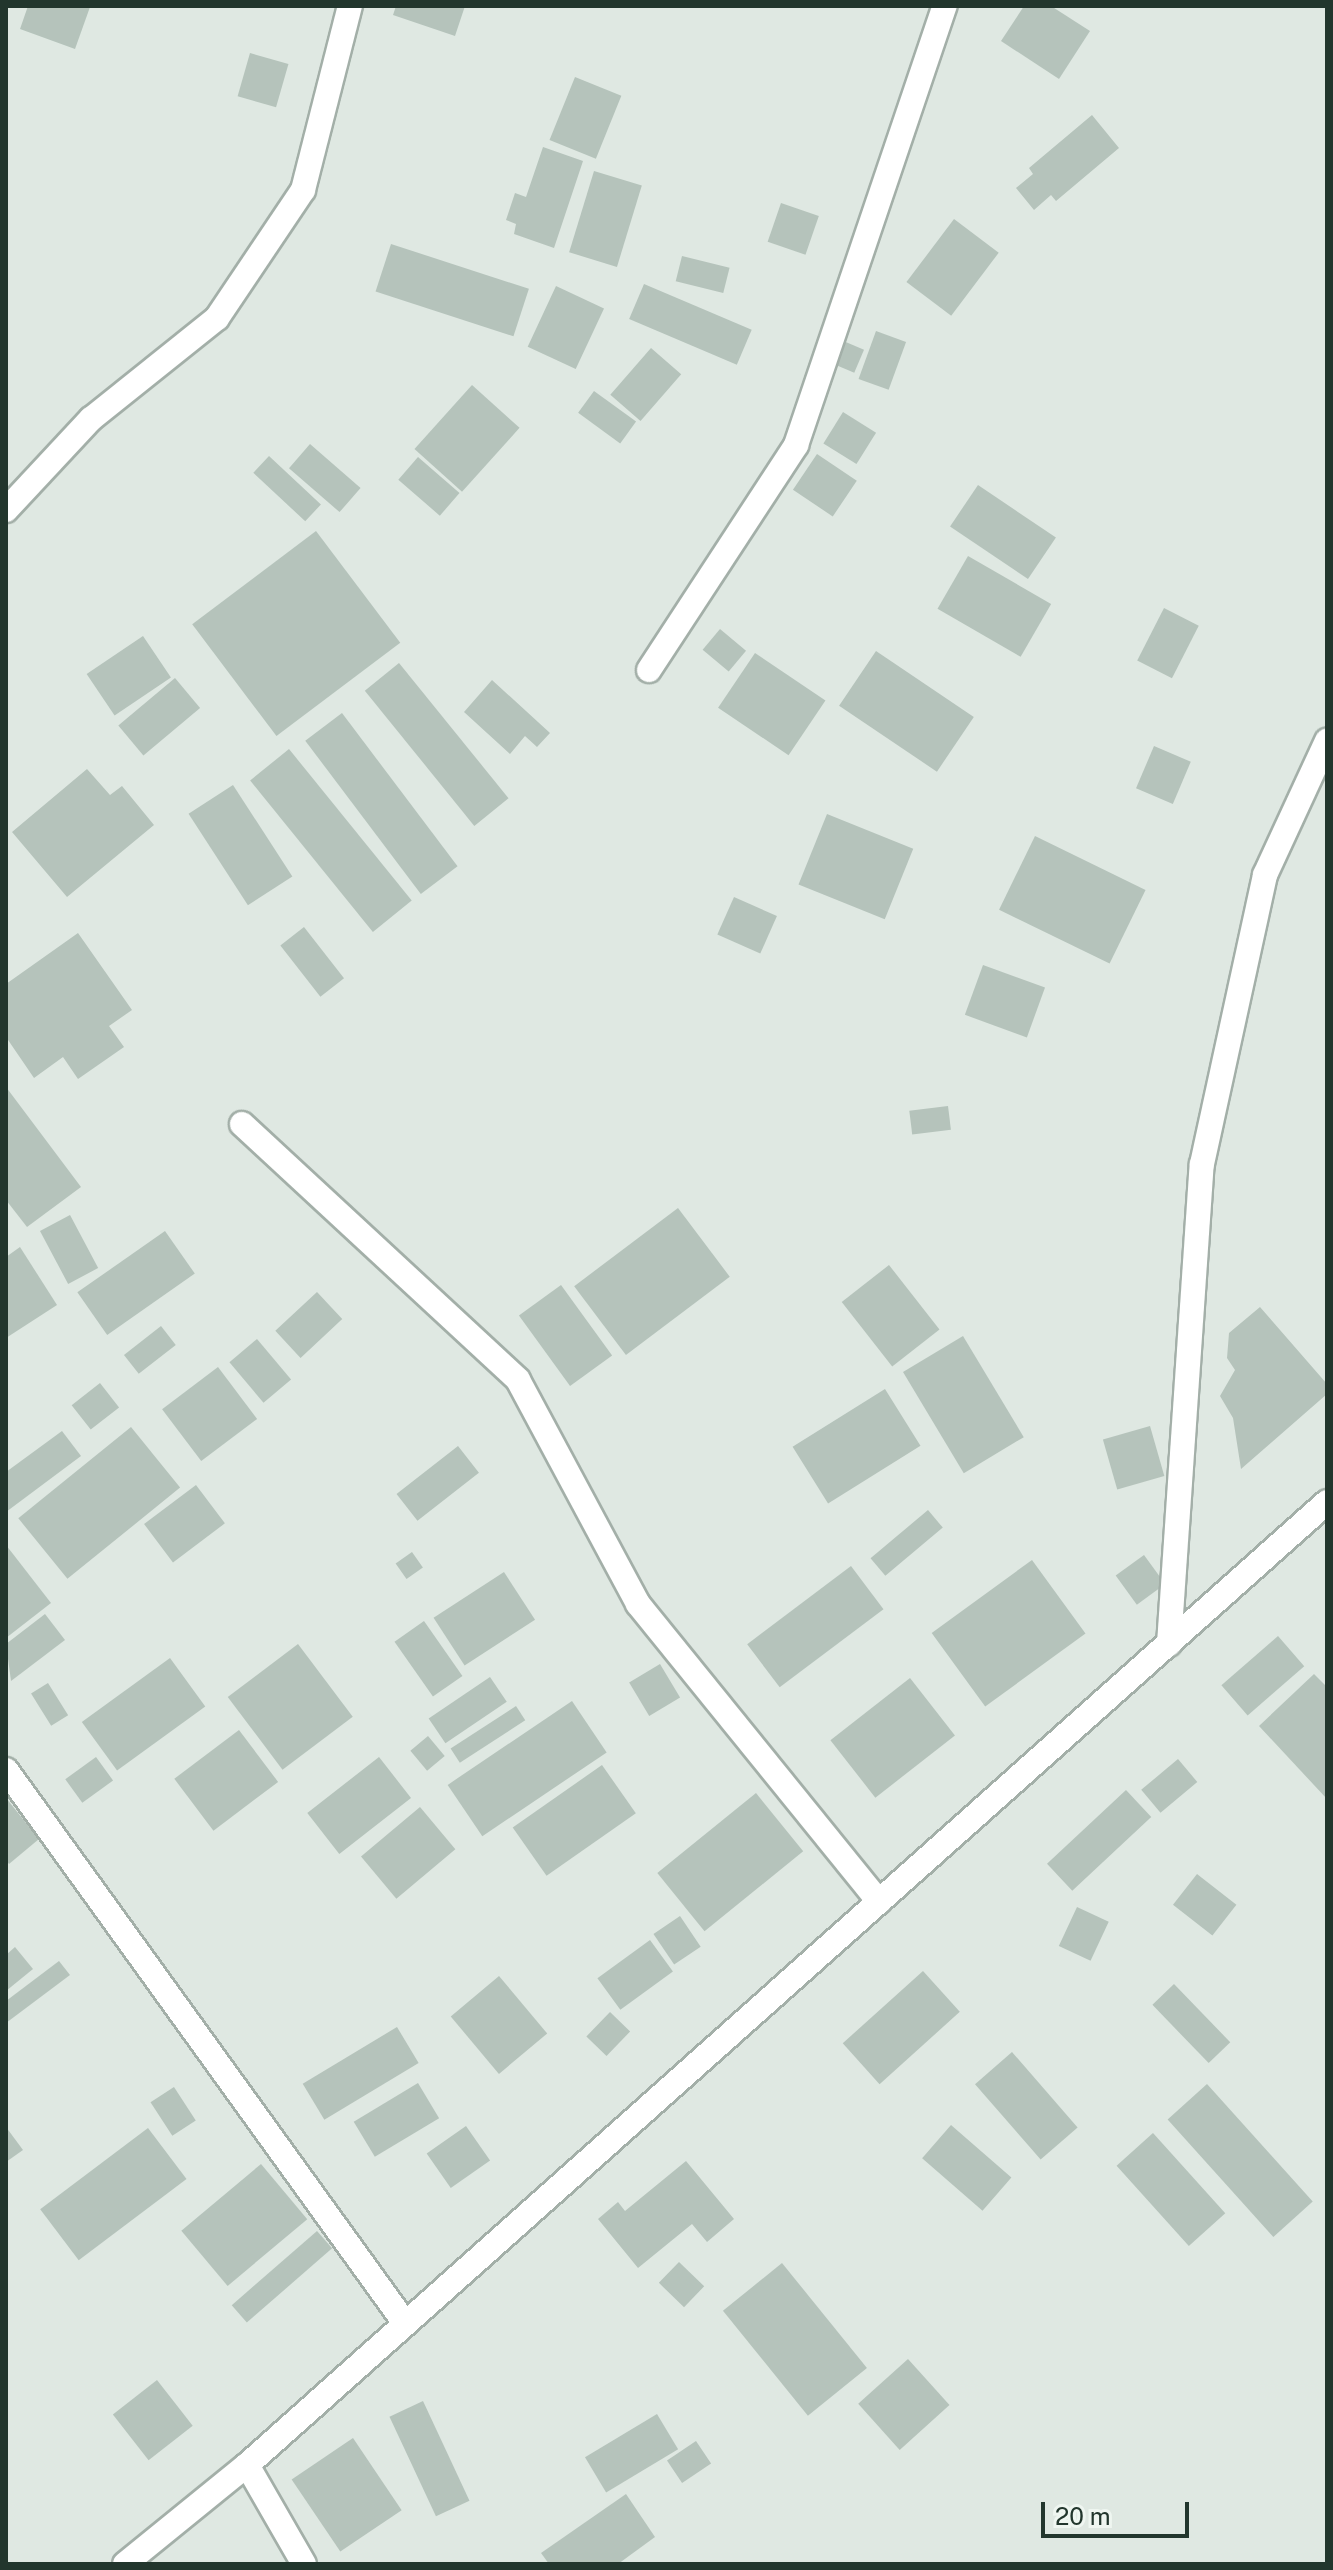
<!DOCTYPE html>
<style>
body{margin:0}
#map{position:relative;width:1333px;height:2570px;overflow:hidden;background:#dfe8e2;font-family:"Public Sans",sans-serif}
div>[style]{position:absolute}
.building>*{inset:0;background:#b5c3bb;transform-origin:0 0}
.roads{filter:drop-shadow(2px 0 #a3afa8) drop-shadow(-2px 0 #a3afa8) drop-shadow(0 2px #a3afa8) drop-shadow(0 -2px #a3afa8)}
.minor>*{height:24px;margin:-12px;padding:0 12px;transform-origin:12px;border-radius:12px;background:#fff}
span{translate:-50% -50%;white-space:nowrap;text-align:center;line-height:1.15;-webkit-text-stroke:6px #eff6f1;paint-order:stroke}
.frame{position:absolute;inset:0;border:8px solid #22362d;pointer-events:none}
.scale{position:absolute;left:1041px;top:2502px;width:148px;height:36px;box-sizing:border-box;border:4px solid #22362d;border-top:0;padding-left:10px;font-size:24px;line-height:28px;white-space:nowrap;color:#22362d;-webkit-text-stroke:6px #eff6f1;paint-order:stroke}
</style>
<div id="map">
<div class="building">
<i style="clip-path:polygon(28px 6px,90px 7px,75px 49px,20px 29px)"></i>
<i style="clip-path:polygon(396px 6px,465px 6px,455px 36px,393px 15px)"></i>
<i style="clip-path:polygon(1024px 6px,1051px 6px,1090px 31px,1059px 79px,1001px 41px)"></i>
<i style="left:250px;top:53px;width:40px;height:45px;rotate:16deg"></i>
<i style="left:575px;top:77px;width:50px;height:68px;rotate:22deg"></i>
<i style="clip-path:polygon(1092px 115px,1119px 148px,1056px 201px,1051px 195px,1034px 210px,1016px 188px,1033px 174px,1029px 168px)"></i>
<i style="clip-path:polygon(543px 147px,583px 161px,554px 248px,514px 234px,516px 224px,506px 220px,515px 193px,526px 197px)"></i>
<i style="left:594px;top:171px;width:50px;height:85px;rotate:17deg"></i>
<i style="left:781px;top:203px;width:40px;height:41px;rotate:19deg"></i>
<i style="left:954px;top:219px;width:56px;height:79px;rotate:37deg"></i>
<i style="left:391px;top:244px;width:145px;height:50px;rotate:18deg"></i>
<i style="left:682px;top:256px;width:49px;height:26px;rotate:14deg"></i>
<i style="left:644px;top:284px;width:117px;height:38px;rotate:23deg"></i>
<i style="left:556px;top:286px;width:53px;height:67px;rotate:25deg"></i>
<i style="left:876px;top:331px;width:32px;height:51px;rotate:20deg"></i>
<i style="left:841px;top:340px;width:25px;height:25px;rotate:23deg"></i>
<i style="left:651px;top:348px;width:40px;height:62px;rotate:41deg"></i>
<i style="left:472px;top:385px;width:64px;height:86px;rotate:42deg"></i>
<i style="left:594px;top:391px;width:52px;height:27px;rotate:36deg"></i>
<i style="left:843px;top:412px;width:39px;height:37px;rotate:32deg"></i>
<i style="left:310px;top:444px;width:67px;height:32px;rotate:41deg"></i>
<i style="left:817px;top:454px;width:48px;height:43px;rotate:34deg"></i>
<i style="left:269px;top:456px;width:71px;height:23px;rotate:43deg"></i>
<i style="left:418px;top:457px;width:55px;height:30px;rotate:41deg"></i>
<i style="left:978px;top:485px;width:94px;height:50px;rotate:34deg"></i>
<i style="left:316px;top:531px;width:140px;height:155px;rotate:53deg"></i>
<i style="left:968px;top:556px;width:96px;height:61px;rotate:30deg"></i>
<i style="left:1164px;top:608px;width:39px;height:59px;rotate:27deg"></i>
<i style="left:720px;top:629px;width:34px;height:27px;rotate:40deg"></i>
<i style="left:143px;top:636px;width:50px;height:68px;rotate:56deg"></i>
<i style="left:876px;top:651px;width:118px;height:66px;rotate:34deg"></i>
<i style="left:755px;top:653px;width:85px;height:66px;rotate:34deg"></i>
<i style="left:399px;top:663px;width:174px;height:44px;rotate:51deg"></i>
<i style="left:175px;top:678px;width:39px;height:74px;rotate:50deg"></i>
<i style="clip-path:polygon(492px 680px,550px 733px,537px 747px,525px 736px,510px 754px,464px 712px)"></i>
<i style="left:342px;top:713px;width:192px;height:46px;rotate:53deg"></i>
<i style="left:1154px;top:746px;width:40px;height:46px;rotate:23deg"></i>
<i style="left:289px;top:749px;width:195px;height:50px;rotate:51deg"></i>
<i style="clip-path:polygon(87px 769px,110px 795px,122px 786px,154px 825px,67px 897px,12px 832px)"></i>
<i style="left:233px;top:785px;width:109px;height:53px;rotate:57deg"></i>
<i style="left:827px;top:814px;width:93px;height:76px;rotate:22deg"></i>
<i style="left:1035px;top:836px;width:123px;height:82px;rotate:26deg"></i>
<i style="left:734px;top:897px;width:47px;height:41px;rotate:24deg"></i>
<i style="left:304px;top:927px;width:65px;height:30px;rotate:52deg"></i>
<i style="clip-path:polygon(78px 933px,132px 1010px,109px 1026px,124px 1047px,78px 1079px,63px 1057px,34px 1078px,6px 1037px,6px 984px)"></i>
<i style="left:983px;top:965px;width:66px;height:53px;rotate:20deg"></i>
<i style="clip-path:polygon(6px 1087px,81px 1187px,27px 1227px,6px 1200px)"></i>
<i style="left:948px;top:1106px;width:24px;height:39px;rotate:83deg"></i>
<i style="left:678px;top:1208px;width:86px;height:130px;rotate:53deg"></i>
<i style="left:70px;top:1215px;width:60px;height:34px;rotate:62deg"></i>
<i style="left:165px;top:1231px;width:52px;height:107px;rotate:55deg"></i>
<i style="clip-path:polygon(20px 1247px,57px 1305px,6px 1338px,6px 1257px)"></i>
<i style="left:889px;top:1265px;width:82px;height:60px;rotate:52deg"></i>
<i style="left:561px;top:1285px;width:87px;height:52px;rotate:54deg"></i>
<i style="left:317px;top:1292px;width:37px;height:57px;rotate:47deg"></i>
<i style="clip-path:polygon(1260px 1307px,1327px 1384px,1327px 1394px,1241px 1469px,1233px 1418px,1220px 1396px,1235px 1370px,1227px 1358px,1229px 1333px)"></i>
<i style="left:161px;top:1326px;width:24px;height:47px;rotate:52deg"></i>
<i style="left:963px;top:1336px;width:118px;height:70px;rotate:59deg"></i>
<i style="left:257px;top:1339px;width:53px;height:36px;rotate:50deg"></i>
<i style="left:218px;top:1367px;width:65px;height:70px;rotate:53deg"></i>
<i style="left:100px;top:1383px;width:31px;height:36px;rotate:52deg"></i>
<i style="left:885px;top:1389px;width:67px;height:109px;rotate:58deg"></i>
<i style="left:1150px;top:1426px;width:52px;height:49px;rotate:74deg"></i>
<i style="left:131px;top:1427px;width:78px;height:145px;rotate:51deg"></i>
<i style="clip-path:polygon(62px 1431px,81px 1456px,6px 1512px,6px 1472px)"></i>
<i style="left:458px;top:1446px;width:34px;height:78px;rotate:52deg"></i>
<i style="left:196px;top:1485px;width:48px;height:65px;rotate:53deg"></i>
<i style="left:928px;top:1510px;width:23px;height:75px;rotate:50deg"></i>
<i style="clip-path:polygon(6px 1545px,51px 1603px,6px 1638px)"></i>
<i style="left:412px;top:1552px;width:19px;height:20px;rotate:55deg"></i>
<i style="left:1144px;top:1555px;width:36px;height:35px;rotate:54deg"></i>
<i style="left:1032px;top:1560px;width:91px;height:124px;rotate:54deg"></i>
<i style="left:851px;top:1566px;width:54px;height:130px;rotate:53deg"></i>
<i style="left:504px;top:1572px;width:57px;height:84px;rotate:57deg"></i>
<i style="clip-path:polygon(45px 1614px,65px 1640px,11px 1681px,6px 1644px)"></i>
<i style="left:424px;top:1621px;width:67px;height:36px;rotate:55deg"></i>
<i style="left:1278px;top:1636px;width:40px;height:75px;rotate:49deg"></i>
<i style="left:298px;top:1644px;width:91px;height:88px;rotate:53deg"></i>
<i style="left:170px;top:1658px;width:60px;height:109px;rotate:54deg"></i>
<i style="left:660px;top:1664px;width:39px;height:36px;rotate:59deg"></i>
<i style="clip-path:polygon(1314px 1674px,1327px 1687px,1327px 1799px,1259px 1726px)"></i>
<i style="left:490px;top:1677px;width:30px;height:74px;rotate:56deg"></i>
<i style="left:910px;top:1678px;width:73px;height:101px;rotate:52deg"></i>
<i style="left:48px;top:1683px;width:38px;height:20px;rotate:58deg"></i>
<i style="left:572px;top:1701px;width:62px;height:150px;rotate:56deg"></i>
<i style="left:516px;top:1706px;width:17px;height:78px;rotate:57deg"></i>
<i style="left:239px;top:1730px;width:65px;height:81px;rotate:53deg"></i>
<i style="left:428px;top:1736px;width:26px;height:23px;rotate:50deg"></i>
<i style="left:96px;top:1757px;width:29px;height:38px;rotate:54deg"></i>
<i style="left:379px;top:1757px;width:52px;height:91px;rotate:52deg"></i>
<i style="left:1178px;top:1759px;width:30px;height:48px;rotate:50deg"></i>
<i style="left:602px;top:1765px;width:59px;height:109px;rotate:55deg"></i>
<i style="left:1126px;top:1790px;width:37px;height:108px;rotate:47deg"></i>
<i style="left:756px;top:1793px;width:75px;height:127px;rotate:51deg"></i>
<i style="clip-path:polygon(6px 1798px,39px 1839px,9px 1864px,6px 1860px)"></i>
<i style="left:420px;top:1807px;width:55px;height:77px;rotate:50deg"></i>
<i style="left:1197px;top:1874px;width:50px;height:39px;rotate:38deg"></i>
<i style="left:1077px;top:1907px;width:35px;height:43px;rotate:25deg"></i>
<i style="left:680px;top:1916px;width:37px;height:32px;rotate:56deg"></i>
<i style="left:650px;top:1940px;width:39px;height:65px;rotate:54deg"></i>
<i style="clip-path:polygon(15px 1947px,33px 1969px,6px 1991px,6px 1955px)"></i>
<i style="clip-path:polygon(59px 1961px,70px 1975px,6px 2023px,6px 2001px)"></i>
<i style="left:923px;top:1971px;width:55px;height:108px;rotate:48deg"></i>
<i style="left:499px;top:1976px;width:75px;height:63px;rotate:50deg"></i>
<i style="left:1174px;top:1984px;width:81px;height:30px;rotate:46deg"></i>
<i style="left:610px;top:2012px;width:28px;height:34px;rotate:44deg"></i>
<i style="left:397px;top:2027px;width:42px;height:110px;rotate:59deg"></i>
<i style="left:1012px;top:2052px;width:100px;height:49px;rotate:49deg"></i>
<i style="left:418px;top:2083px;width:41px;height:75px;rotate:59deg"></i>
<i style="left:1207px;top:2084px;width:158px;height:53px;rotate:48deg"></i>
<i style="left:174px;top:2087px;width:40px;height:28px;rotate:57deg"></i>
<i style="left:951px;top:2125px;width:80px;height:44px;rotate:41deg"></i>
<i style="left:466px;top:2126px;width:42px;height:48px;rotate:55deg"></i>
<i style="clip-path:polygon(6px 2127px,23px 2150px,6px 2162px)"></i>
<i style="left:148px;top:2128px;width:64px;height:135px;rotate:53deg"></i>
<i style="left:1153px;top:2133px;width:108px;height:49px;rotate:48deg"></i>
<i style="clip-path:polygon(686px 2161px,734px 2219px,707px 2242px,692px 2224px,638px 2268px,598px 2219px,618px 2202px,625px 2211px)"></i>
<i style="left:261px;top:2164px;width:72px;height:104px;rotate:50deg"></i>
<i style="left:317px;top:2231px;width:23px;height:113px;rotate:49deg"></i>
<i style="left:679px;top:2262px;width:35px;height:29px;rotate:44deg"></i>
<i style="left:782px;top:2263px;width:135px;height:76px;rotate:51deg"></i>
<i style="left:908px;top:2359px;width:62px;height:67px;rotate:48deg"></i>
<i style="left:157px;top:2380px;width:58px;height:56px;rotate:52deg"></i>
<i style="left:423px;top:2401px;width:110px;height:37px;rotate:65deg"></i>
<i style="left:657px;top:2414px;width:41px;height:84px;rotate:59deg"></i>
<i style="left:353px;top:2438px;width:87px;height:74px;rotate:56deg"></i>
<i style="left:696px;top:2441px;width:27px;height:35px;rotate:56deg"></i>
<i style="clip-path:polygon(626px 2494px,655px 2537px,618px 2564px,549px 2564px,541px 2553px)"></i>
</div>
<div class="roads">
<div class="minor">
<i style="left:6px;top:510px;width:125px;rotate:-47deg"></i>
<i style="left:91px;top:419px;width:161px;rotate:-38.7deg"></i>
<i style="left:217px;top:318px;width:154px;rotate:-56.1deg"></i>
<i style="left:303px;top:190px;width:190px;rotate:-75.7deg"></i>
<i style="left:649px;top:670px;width:269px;rotate:-56.8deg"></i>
<i style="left:796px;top:445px;width:464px;rotate:-71.3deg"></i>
<i style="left:242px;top:1124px;width:376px;rotate:42.8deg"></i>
<i style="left:518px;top:1380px;width:254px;rotate:61.8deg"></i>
<i style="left:638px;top:1604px;width:383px;rotate:51deg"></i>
<i style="left:1169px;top:1644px;width:481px;rotate:-86.1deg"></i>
<i style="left:1202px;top:1164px;width:296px;rotate:-77.7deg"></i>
<i style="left:1265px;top:875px;width:148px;rotate:-65.2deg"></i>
<i style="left:6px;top:1770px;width:682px;rotate:54.19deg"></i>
<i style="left:247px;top:2465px;width:114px;rotate:60.1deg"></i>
<i style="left:125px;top:2564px;width:157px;rotate:-39.1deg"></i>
<i style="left:247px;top:2465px;width:1447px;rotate:-41.72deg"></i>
</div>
</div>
<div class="frame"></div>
<div class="scale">20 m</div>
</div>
